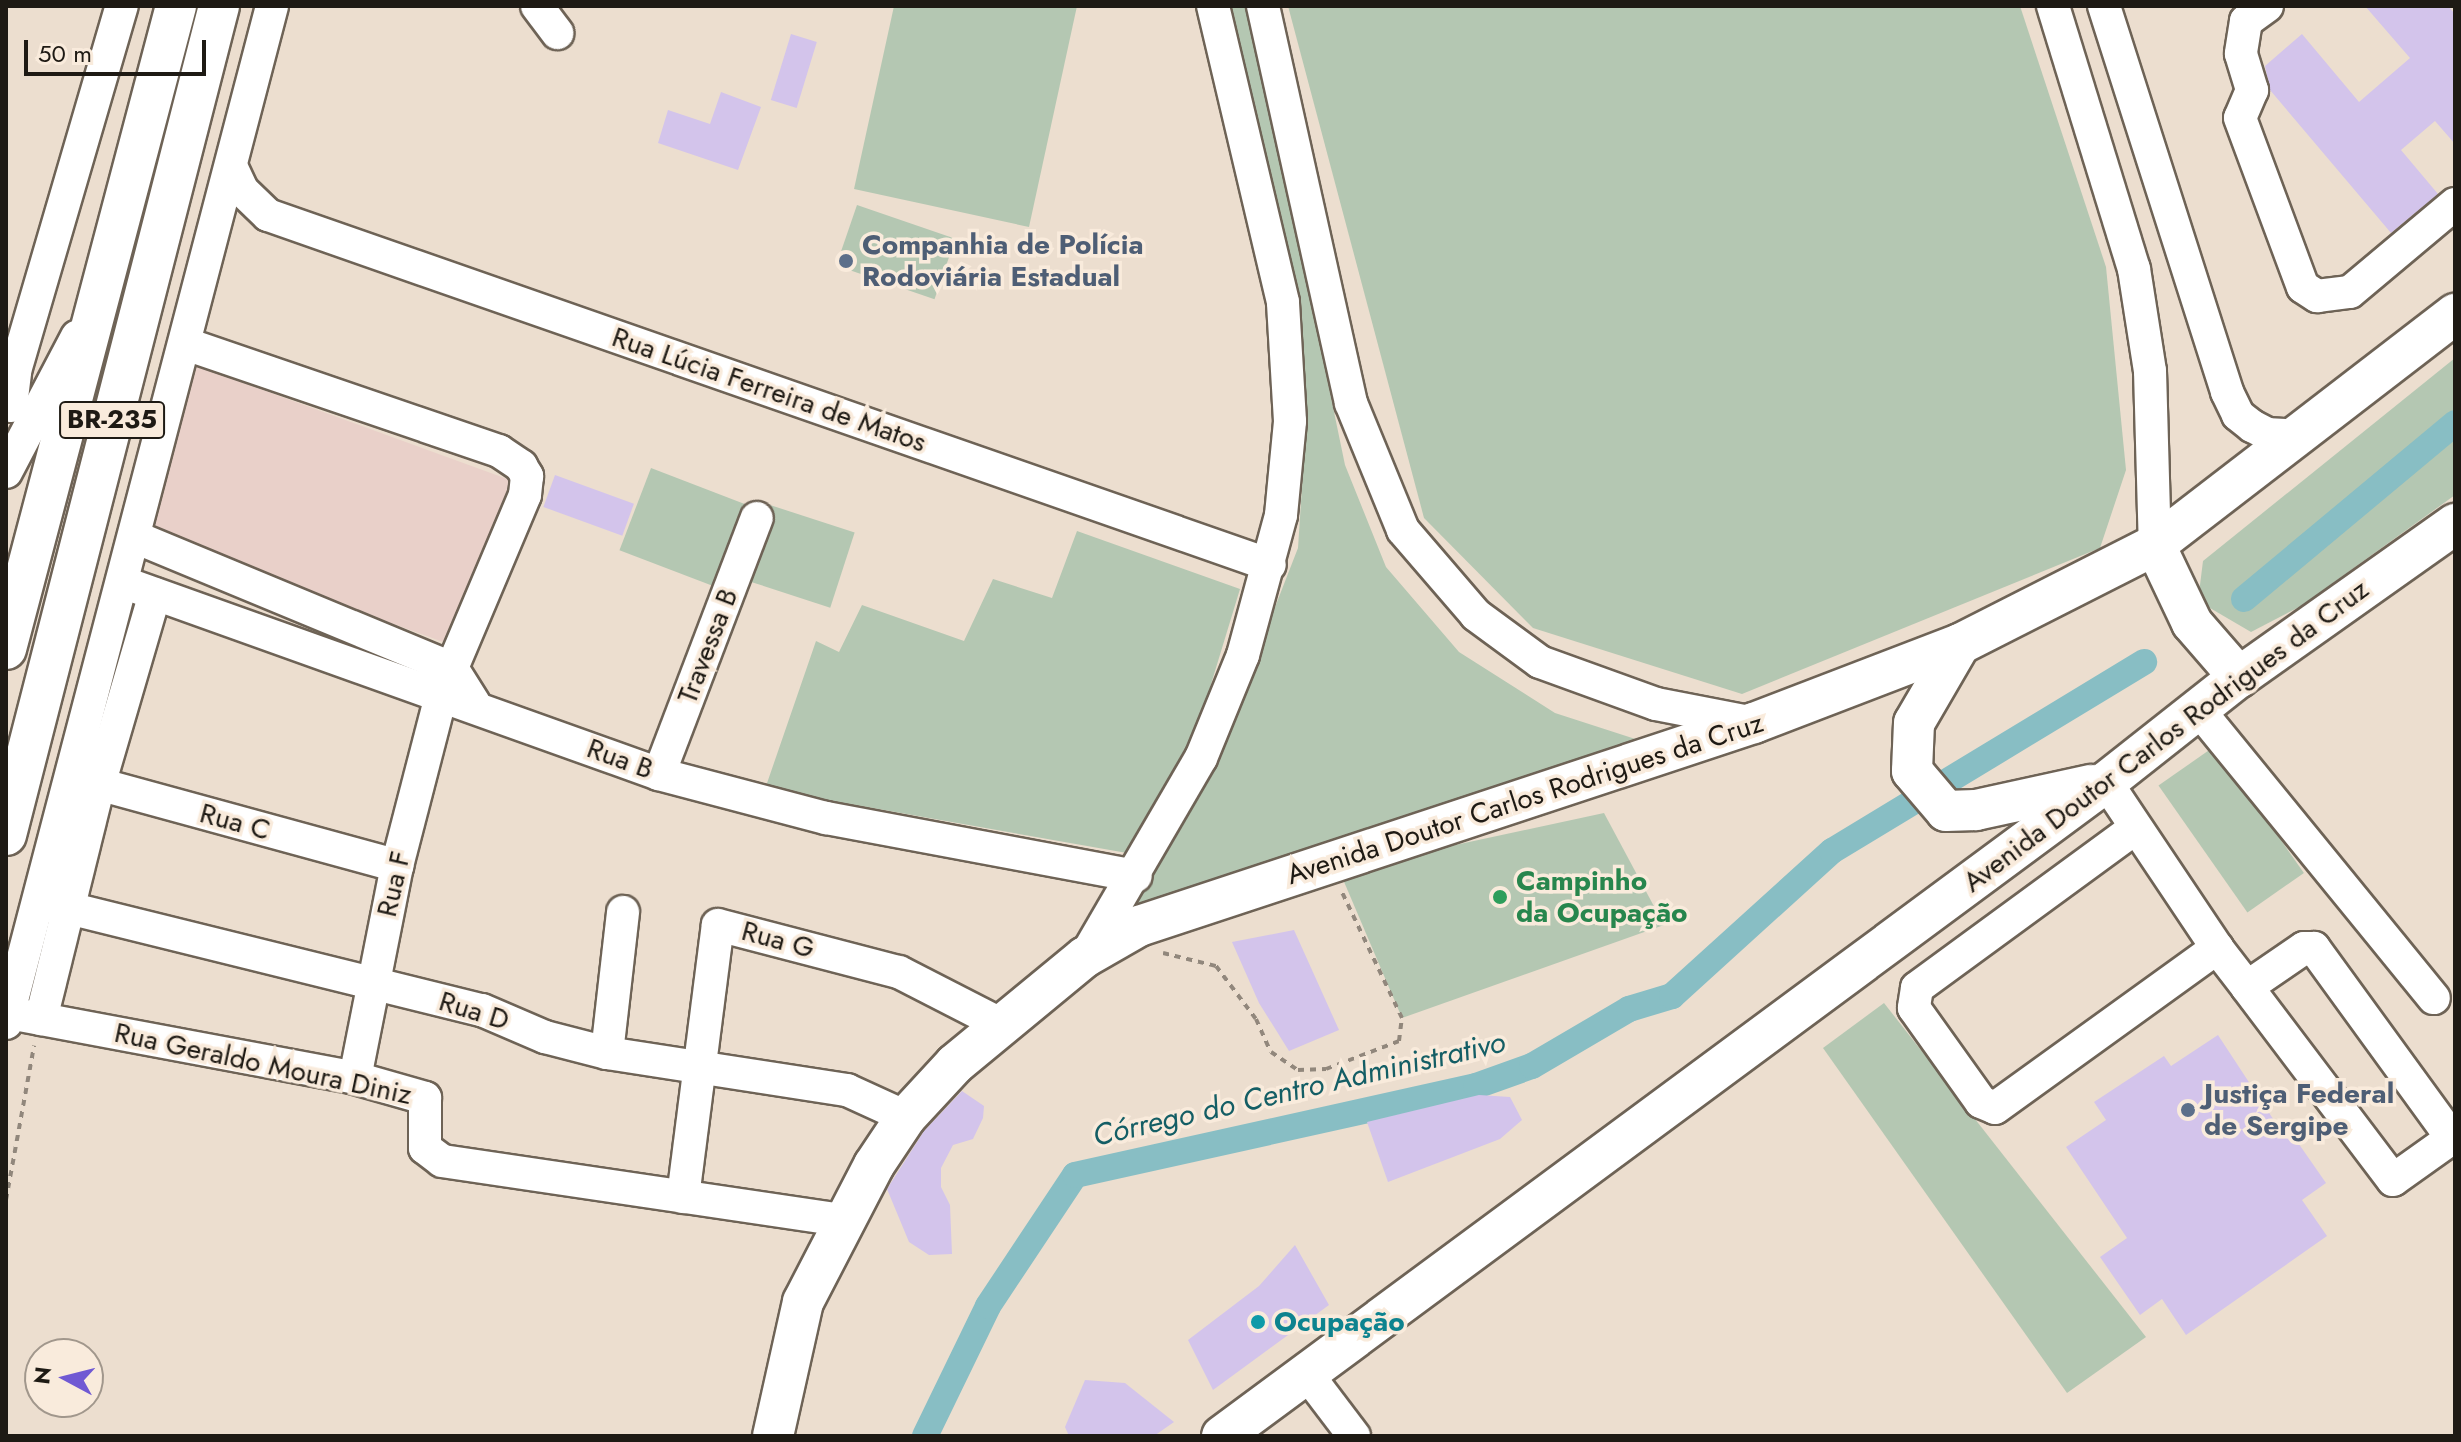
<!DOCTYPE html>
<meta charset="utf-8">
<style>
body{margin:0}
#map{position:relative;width:2461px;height:1442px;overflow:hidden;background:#ecdecf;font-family:Jost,sans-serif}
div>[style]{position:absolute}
.industrial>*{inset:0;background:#e9d0c9;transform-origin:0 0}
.green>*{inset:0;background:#b4c7b2;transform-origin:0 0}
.canal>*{height:26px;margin:-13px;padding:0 13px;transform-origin:13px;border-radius:13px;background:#88bec4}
.building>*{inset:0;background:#d3c4eb;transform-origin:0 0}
.path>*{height:4px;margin-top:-2px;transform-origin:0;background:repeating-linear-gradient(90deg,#91877c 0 6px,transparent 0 12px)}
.roads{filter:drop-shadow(2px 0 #6e6356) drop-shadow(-2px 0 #6e6356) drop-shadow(0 2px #6e6356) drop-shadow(0 -2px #6e6356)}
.minor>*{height:32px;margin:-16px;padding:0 16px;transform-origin:16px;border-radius:16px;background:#fff}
.major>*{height:40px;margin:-20px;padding:0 20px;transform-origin:20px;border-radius:20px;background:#fff}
.dots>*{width:22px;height:22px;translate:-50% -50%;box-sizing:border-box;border:4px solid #f9ebdc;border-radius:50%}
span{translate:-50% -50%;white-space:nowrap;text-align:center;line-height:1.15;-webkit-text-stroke:7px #f9ebdc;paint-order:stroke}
.shield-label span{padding:2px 6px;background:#f9ebdc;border:2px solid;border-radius:6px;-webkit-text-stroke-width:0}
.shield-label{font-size:26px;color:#1e1a14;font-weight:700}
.service-label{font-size:28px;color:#4e5e75;font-weight:700}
.left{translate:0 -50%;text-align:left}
.street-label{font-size:28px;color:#1e1a14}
.leisure-label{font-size:28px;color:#27864d;font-weight:700}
.culture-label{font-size:28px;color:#0d838f;font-weight:700}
.water-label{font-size:30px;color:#145e65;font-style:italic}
.frame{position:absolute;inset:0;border:8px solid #1e1a14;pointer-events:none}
.north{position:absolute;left:24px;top:1338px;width:80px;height:80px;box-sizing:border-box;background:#f9ebdc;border:2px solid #a1978c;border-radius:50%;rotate:277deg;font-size:22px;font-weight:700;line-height:32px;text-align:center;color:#1e1a14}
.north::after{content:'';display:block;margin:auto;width:28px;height:36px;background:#7059d3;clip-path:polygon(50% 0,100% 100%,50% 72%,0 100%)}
.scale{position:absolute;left:24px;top:40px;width:182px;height:36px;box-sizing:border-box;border:4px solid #1e1a14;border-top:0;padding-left:10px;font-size:24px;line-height:28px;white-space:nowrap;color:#1e1a14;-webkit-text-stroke:6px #f9ebdc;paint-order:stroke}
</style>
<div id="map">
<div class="industrial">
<i style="left:194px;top:365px;width:342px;height:175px;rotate:20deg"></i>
</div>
<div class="green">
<i style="clip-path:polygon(894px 6px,1077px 6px,1029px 227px,854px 189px)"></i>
<i style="clip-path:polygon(1228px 6px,1250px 6px,1345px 465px,1386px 567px,1459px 652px,1555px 713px,1660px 747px,1127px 923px,1221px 746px,1298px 548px,1304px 456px,1298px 315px)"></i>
<i style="clip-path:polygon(1288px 6px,2020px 6px,2106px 267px,2126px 470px,2100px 548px,1742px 694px,1533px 628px,1424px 518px)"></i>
<i style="left:857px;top:205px;width:104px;height:64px;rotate:19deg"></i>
<i style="clip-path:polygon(2455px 358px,2455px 495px,2301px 606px,2251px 632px,2198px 601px,2203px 561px)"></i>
<i style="left:651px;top:468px;width:101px;height:88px;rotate:21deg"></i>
<i style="left:770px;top:505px;width:89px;height:79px;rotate:18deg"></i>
<i style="clip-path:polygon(1077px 531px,1240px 589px,1194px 740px,1127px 853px,765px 789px,816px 641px,839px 652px,862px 605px,964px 641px,993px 579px,1052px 598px)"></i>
<i style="left:2215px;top:746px;width:155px;height:69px;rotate:55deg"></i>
<i style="clip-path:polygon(1604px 813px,1664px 925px,1402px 1018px,1339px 870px)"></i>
<i style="clip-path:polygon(1884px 1003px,2146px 1337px,2067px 1393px,1823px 1048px)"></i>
</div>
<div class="canal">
<i style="left:2244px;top:599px;width:275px;rotate:-39.8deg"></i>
<i style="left:925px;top:1436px;width:144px;rotate:-64.1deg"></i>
<i style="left:988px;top:1306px;width:157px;rotate:-56.4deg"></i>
<i style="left:1075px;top:1175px;width:411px;rotate:-12.5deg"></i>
<i style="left:1476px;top:1086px;width:59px;rotate:-19.7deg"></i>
<i style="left:1532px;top:1066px;width:113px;rotate:-30.4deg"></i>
<i style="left:1629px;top:1009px;width:45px;rotate:-16.8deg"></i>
<i style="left:1672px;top:996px;width:216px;rotate:-42.2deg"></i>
<i style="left:1832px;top:851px;width:365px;rotate:-31.2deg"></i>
</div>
<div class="building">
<i style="clip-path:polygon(2365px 6px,2448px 6px,2455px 14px,2455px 144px,2435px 121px,2401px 150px,2438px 194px,2391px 233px,2270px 90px,2265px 66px,2302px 34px,2359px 102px,2410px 58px)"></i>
<i style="left:791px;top:34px;width:27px;height:69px;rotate:17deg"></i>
<i style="clip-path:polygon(721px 92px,761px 107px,738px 170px,658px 143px,668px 110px,710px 124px)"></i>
<i style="left:555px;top:475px;width:84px;height:34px;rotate:20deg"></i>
<i style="clip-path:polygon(1294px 930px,1339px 1030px,1289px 1051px,1259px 1003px,1232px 942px)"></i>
<i style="clip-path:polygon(2218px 1035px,2279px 1128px,2285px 1124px,2326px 1183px,2302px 1200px,2327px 1236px,2186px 1335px,2162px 1299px,2140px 1315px,2100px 1257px,2127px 1238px,2066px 1147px,2106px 1120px,2094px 1102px,2164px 1056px,2171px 1066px)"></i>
<i style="clip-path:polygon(962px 1091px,984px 1106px,983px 1118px,973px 1139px,953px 1145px,941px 1168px,941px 1187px,950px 1205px,952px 1254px,929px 1255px,909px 1242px,887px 1189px,924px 1131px)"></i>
<i style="clip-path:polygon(1479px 1095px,1510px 1097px,1522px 1120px,1500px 1139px,1388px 1182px,1367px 1122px)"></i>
<i style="clip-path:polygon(1295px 1245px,1329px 1305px,1213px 1390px,1188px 1340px,1259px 1286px)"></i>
<i style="clip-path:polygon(1085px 1380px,1125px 1383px,1174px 1422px,1154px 1436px,1069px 1436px,1065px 1427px)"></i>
</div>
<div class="path">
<i style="left:1163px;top:953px;width:55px;rotate:13.8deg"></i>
<i style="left:1216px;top:966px;width:66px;rotate:53deg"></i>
<i style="left:1256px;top:1019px;width:36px;rotate:66deg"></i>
<i style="left:1271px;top:1052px;width:32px;rotate:34deg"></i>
<i style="left:1298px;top:1070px;width:28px;rotate:-2deg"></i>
<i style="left:1326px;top:1069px;width:78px;rotate:-21deg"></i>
<i style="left:1399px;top:1041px;width:23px;rotate:-83deg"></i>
<i style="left:1402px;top:1018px;width:140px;rotate:-115.5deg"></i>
<i style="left:6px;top:1200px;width:157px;rotate:-79.7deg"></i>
</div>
<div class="roads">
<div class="minor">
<i style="left:537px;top:6px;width:34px;rotate:53deg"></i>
<i style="left:1263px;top:6px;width:407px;rotate:77.5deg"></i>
<i style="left:1351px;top:403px;width:137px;rotate:67.7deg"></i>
<i style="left:1403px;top:530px;width:112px;rotate:49.3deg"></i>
<i style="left:1476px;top:615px;width:79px;rotate:36.3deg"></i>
<i style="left:1540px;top:662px;width:123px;rotate:19.9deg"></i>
<i style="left:1656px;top:704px;width:100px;rotate:11deg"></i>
<i style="left:2053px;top:6px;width:275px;rotate:72.9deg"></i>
<i style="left:2134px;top:269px;width:103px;rotate:81.1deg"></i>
<i style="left:2150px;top:371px;width:174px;rotate:88.4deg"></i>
<i style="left:2104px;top:6px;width:405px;rotate:72.3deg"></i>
<i style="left:2227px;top:392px;width:25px;rotate:64deg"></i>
<i style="left:2238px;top:415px;width:18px;rotate:38deg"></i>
<i style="left:2252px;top:426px;width:18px;rotate:27deg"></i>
<i style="left:2268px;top:434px;width:34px;rotate:3deg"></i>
<i style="left:2267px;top:6px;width:26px;rotate:144deg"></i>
<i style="left:2246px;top:21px;width:33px;rotate:99deg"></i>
<i style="left:2241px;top:54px;width:38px;rotate:73deg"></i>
<i style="left:2252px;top:90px;width:30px;rotate:113deg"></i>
<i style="left:2240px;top:118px;width:180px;rotate:69.6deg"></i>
<i style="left:2303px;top:287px;width:17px;rotate:33deg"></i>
<i style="left:2317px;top:296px;width:33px;rotate:-7deg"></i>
<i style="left:2350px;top:292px;width:137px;rotate:-40deg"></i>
<i style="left:231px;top:166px;width:26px;rotate:65deg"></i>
<i style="left:242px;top:190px;width:36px;rotate:44deg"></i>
<i style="left:268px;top:215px;width:1061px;rotate:19.25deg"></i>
<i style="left:186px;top:344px;width:331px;rotate:18.9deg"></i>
<i style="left:499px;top:451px;width:27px;rotate:34deg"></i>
<i style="left:521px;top:466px;width:12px;rotate:59deg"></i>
<i style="left:527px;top:476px;width:19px;rotate:96deg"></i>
<i style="left:525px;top:495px;width:188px;rotate:112.9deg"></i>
<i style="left:452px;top:668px;width:41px;rotate:57.8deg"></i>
<i style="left:11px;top:406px;width:35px;rotate:-83deg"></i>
<i style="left:15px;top:371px;width:380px;rotate:-73.7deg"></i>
<i style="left:6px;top:472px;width:153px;rotate:-62.3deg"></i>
<i style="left:135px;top:537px;width:343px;rotate:22.5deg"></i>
<i style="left:122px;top:582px;width:570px;rotate:19.67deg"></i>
<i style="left:659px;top:774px;width:173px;rotate:14.8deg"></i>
<i style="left:826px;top:818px;width:315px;rotate:10.6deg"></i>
<i style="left:2198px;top:709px;width:373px;rotate:50.8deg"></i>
<i style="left:659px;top:774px;width:274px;rotate:-69.1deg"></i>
<i style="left:80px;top:779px;width:329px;rotate:15.3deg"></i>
<i style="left:2106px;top:782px;width:200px;rotate:56.2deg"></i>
<i style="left:2217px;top:948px;width:49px;rotate:52.4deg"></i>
<i style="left:2247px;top:987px;width:242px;rotate:52.9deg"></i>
<i style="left:2393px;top:1180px;width:72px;rotate:-35.4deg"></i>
<i style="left:2452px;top:1138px;width:235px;rotate:-126deg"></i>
<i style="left:2314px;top:948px;width:10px;rotate:180deg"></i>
<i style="left:2304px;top:948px;width:69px;rotate:145.6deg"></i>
<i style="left:2134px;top:829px;width:269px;rotate:143.8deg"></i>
<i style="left:1917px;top:988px;width:20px;rotate:99deg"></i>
<i style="left:1914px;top:1008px;width:115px;rotate:54.5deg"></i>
<i style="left:1981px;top:1102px;width:15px;rotate:23deg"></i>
<i style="left:1995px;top:1108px;width:274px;rotate:-35.8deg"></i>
<i style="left:40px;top:901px;width:455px;rotate:13.9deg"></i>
<i style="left:482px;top:1010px;width:69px;rotate:23.2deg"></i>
<i style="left:545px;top:1037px;width:64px;rotate:14.5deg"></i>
<i style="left:607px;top:1053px;width:243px;rotate:8.8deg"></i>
<i style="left:847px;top:1090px;width:65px;rotate:24.6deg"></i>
<i style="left:1085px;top:957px;width:230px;rotate:-59.8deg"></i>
<i style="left:1201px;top:758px;width:111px;rotate:-67.8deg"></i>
<i style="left:1243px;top:655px;width:145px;rotate:-74.8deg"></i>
<i style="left:1281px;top:515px;width:94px;rotate:-84.5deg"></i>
<i style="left:1290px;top:421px;width:119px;rotate:-93.4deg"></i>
<i style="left:1283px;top:302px;width:304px;rotate:-103.3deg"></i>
<i style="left:9px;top:1013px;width:352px;rotate:10.6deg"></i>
<i style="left:355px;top:1078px;width:73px;rotate:15.9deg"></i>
<i style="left:425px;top:1098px;width:50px;rotate:90deg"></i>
<i style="left:425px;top:1148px;width:21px;rotate:37deg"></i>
<i style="left:442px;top:1161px;width:404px;rotate:8.4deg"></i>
<i style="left:41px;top:1019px;width:241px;rotate:-76.1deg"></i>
<i style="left:99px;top:785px;width:199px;rotate:-73.7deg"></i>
<i style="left:6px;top:1023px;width:1051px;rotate:-75.34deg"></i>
<i style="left:607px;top:1053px;width:142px;rotate:-83.5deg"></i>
<i style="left:355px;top:1078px;width:216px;rotate:-78.8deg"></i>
<i style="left:397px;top:866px;width:180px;rotate:-75.5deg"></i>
<i style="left:683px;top:1197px;width:274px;rotate:-82.7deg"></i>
<i style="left:718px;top:925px;width:187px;rotate:14.6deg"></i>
<i style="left:899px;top:972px;width:116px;rotate:27.2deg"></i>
<i style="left:1307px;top:1374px;width:78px;rotate:52.8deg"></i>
</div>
<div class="major">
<i style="left:2155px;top:545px;width:86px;rotate:64.6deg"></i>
<i style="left:2192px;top:623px;width:72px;rotate:49deg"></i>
<i style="left:1960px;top:644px;width:91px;rotate:120.2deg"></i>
<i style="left:1914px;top:723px;width:48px;rotate:92.4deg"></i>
<i style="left:1912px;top:771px;width:52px;rotate:49.6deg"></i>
<i style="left:1946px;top:811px;width:30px;rotate:-2deg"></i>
<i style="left:1976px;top:810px;width:118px;rotate:-12.3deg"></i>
<i style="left:6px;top:649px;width:665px;rotate:-75.19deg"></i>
<i style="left:6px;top:835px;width:856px;rotate:-75.59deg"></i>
<i style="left:773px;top:1436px;width:137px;rotate:-77.4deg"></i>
<i style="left:803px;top:1302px;width:154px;rotate:-62.6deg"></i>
<i style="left:874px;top:1165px;width:58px;rotate:-56.3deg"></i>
<i style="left:906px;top:1117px;width:72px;rotate:-47.2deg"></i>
<i style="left:955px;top:1064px;width:168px;rotate:-39.5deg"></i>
<i style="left:1085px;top:957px;width:62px;rotate:-29.9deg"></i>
<i style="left:1139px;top:926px;width:648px;rotate:-18.27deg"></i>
<i style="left:1754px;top:723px;width:221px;rotate:-21deg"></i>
<i style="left:1960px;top:644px;width:219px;rotate:-26.9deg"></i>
<i style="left:2155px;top:545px;width:379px;rotate:-37.6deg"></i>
<i style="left:1222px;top:1436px;width:1100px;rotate:-36.49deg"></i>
<i style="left:2106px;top:782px;width:169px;rotate:-38.3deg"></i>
<i style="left:2239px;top:677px;width:265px;rotate:-35.3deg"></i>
</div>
</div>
<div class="dots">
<i style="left:846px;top:261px;background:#5c6f8a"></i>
<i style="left:1500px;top:897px;background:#2e9e5b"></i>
<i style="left:2188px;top:1110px;background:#5c6f8a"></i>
<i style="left:1258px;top:1322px;background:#0f9aa8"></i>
</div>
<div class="shield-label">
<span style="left:112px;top:420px">BR-235</span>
</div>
<div class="service-label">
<span class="left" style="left:862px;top:261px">Companhia de Polícia<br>Rodoviária Estadual</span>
<span class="left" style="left:2204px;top:1110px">Justiça Federal<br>de Sergipe</span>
</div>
<div class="street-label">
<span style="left:769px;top:390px;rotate:19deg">Rua Lúcia Ferreira de Matos</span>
<span style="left:708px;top:646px;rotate:-69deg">Travessa B</span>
<span style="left:2166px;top:736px;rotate:-37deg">Avenida Doutor Carlos Rodrigues da Cruz</span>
<span style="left:620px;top:759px;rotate:20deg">Rua B</span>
<span style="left:1525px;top:799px;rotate:-18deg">Avenida Doutor Carlos Rodrigues da Cruz</span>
<span style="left:235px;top:822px;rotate:15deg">Rua C</span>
<span style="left:394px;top:884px;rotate:-77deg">Rua F</span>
<span style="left:778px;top:940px;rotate:15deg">Rua G</span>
<span style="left:474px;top:1011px;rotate:17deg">Rua D</span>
<span style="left:263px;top:1064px;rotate:12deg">Rua Geraldo Moura Diniz</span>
</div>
<div class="leisure-label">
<span class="left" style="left:1516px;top:897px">Campinho<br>da Ocupação</span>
</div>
<div class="culture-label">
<span class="left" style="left:1274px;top:1322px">Ocupação</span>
</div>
<div class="water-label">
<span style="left:1299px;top:1089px;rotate:-13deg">Córrego do Centro Administrativo</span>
</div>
<div class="frame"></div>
<div class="north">N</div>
<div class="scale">50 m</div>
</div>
